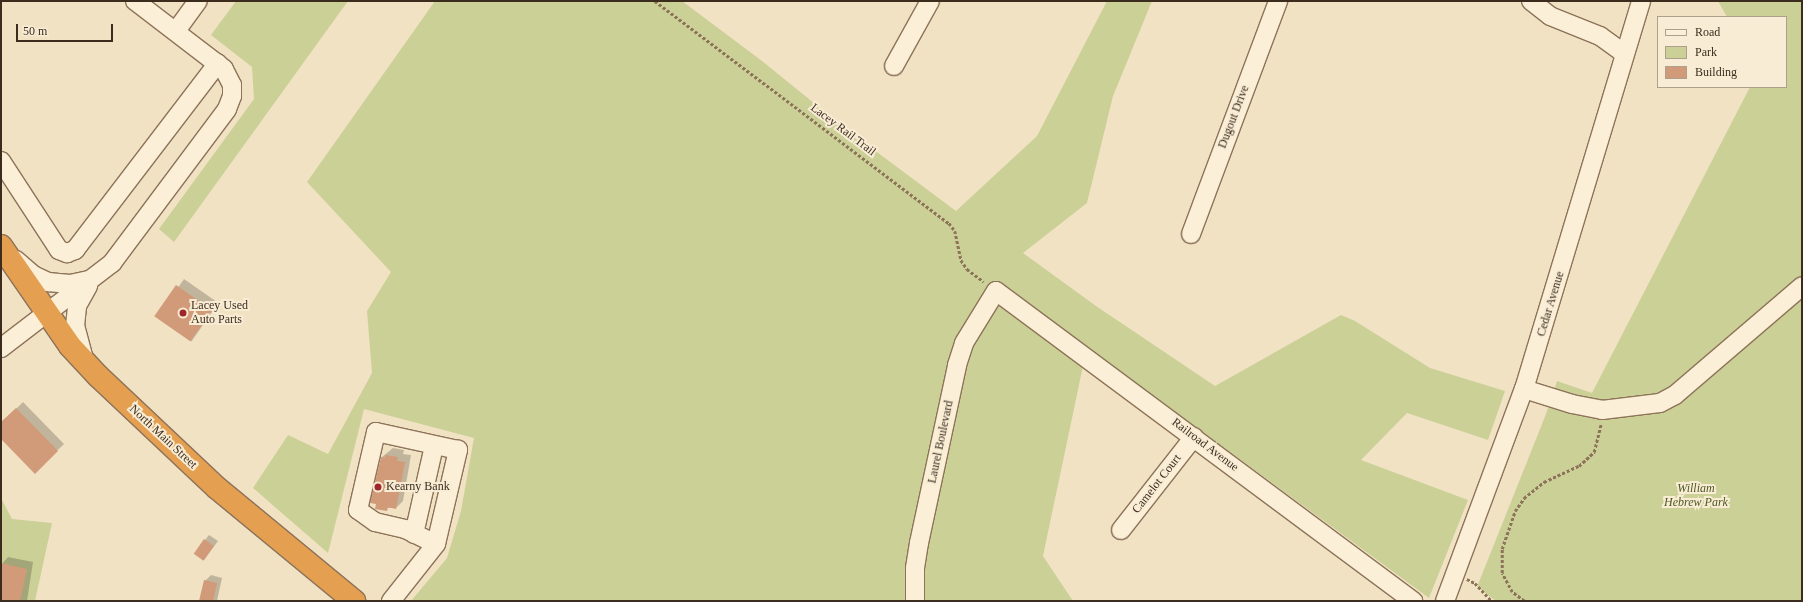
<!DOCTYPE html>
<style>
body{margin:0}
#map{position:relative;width:1803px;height:602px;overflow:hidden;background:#f1e2c4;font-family:"Times New Roman",serif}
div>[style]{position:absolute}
.green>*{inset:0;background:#cbd097}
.shadow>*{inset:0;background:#0003;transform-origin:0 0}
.building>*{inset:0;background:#d19a78;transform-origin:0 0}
.path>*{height:2.5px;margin-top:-1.25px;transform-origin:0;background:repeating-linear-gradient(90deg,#8d7359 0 3px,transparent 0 5px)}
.roads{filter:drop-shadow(1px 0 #8d7359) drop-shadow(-1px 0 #8d7359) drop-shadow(0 1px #8d7359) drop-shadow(0 -1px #8d7359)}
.minor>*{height:18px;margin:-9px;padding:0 9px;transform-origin:9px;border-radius:9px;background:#fbefd8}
.highway>*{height:22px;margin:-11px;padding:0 11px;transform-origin:11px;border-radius:11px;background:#e49f51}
.dots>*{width:11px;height:11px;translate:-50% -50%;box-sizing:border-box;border:2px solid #f8ecd4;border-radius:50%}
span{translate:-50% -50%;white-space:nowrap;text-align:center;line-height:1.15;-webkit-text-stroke:4px #f8ecd4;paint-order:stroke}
.street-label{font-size:12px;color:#3c2c1e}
.poi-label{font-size:12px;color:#3c2c1e}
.left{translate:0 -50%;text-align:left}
.park-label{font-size:12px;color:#4d5923;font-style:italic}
.frame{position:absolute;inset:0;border:2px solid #3c2c1e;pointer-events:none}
.legend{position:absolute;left:1657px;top:16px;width:130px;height:72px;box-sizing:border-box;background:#f8ecd4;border:1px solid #ad9f8b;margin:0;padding:5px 7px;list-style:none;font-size:12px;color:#3c2c1e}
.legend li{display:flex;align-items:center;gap:8px;height:20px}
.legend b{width:20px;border:1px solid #ad9f8b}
.scale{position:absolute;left:16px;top:24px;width:97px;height:18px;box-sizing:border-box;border:2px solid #3c2c1e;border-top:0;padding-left:5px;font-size:12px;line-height:14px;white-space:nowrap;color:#3c2c1e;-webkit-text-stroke:3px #f8ecd4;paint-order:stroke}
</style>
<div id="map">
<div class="green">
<i style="clip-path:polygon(236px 1px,348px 1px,174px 242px,159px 229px,254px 99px,252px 67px,211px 35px)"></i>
<i style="clip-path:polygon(435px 1px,682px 1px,762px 61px,846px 129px,956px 211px,1037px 136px,1107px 1px,1152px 1px,1113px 96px,1087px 203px,1023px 253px,1096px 306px,1215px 386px,1341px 315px,1355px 321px,1430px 368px,1505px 391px,1488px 440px,1407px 413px,1361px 460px,1468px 500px,1429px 598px,1087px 347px,1043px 556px,1073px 601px,411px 601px,447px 558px,461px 511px,474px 438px,364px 409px,328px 553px,253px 488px,288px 435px,328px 454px,372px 373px,367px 311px,391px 272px,307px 182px)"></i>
<i style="clip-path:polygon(1718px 1px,1802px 1px,1802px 601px,1496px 601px,1477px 587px,1546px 414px,1557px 381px,1592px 393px,1750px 87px,1786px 87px,1786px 17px,1727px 17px)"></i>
<i style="clip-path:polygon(1px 498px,12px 519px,52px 523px,35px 601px,1px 601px)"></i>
</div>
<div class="shadow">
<i style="left:184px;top:279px;width:42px;height:47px;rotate:35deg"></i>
<i style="clip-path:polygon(23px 402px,64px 444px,35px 472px,1px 437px,1px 424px)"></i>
<i style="clip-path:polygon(393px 448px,404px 450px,403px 454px,411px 455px,403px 501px,396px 508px,377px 508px,382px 457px)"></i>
<i style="clip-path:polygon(209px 535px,218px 541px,204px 560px,205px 540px)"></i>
<i style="clip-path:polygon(8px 557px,33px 562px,27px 601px,1px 601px,1px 565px)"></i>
<i style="clip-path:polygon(211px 575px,222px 578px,217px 601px,200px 601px,205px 581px)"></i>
</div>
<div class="building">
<i style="left:176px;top:285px;width:44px;height:38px;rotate:35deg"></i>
<i style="clip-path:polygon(16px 408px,58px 451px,35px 474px,1px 439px,1px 422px)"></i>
<i style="clip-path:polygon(385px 455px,398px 457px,397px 461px,405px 462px,396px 509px,388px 507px,387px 511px,375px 509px,376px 504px,370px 503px,381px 457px,385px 458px)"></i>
<i style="left:204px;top:539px;width:12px;height:18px;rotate:35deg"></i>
<i style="clip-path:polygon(1px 563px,27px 569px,20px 601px,1px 601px)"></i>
<i style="clip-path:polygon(204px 580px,217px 583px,213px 601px,199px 601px)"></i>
</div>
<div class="path">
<i style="left:655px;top:1px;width:368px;rotate:37.1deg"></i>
<i style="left:949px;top:223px;width:10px;rotate:53deg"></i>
<i style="left:955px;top:231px;width:30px;rotate:78deg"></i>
<i style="left:961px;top:260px;width:11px;rotate:56deg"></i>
<i style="left:967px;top:269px;width:21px;rotate:37deg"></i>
<i style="left:1467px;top:579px;width:9px;rotate:27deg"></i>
<i style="left:1475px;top:583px;width:25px;rotate:47deg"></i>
<i style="left:1524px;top:601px;width:15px;rotate:-143deg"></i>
<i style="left:1512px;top:592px;width:21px;rotate:-118deg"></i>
<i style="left:1502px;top:573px;width:24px;rotate:-90deg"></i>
<i style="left:1502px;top:549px;width:40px;rotate:-71.1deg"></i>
<i style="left:1515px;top:511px;width:16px;rotate:-55deg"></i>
<i style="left:1524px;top:498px;width:26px;rotate:-39deg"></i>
<i style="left:1544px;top:482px;width:38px;rotate:-25deg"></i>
<i style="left:1579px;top:466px;width:21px;rotate:-43deg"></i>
<i style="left:1594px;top:452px;width:29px;rotate:-76deg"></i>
</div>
<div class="roads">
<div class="minor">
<i style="left:1531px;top:1px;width:24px;rotate:38deg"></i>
<i style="left:1550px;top:16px;width:54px;rotate:21.8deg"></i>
<i style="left:1600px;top:36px;width:29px;rotate:36deg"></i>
<i style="left:176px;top:31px;width:37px;rotate:-54deg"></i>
<i style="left:894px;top:66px;width:74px;rotate:-61deg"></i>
<i style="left:1px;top:161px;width:106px;rotate:56.9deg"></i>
<i style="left:59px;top:250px;width:9px;rotate:21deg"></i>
<i style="left:67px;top:253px;width:9px;rotate:-21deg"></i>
<i style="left:75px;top:250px;width:235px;rotate:-52.6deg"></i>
<i style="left:1191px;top:234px;width:249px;rotate:-69.5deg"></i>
<i style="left:16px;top:260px;width:23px;rotate:41deg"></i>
<i style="left:33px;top:275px;width:17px;rotate:25deg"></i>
<i style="left:48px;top:282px;width:22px;rotate:5deg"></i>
<i style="left:70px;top:284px;width:19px;rotate:-12deg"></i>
<i style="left:1px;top:348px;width:140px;rotate:-37.4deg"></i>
<i style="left:112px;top:263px;width:192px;rotate:-53.2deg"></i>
<i style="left:227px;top:109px;width:14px;rotate:-69deg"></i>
<i style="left:232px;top:96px;width:11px;rotate:-90deg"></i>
<i style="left:232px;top:85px;width:18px;rotate:-117deg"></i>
<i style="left:224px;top:69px;width:112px;rotate:-142.6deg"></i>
<i style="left:84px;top:359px;width:34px;rotate:-105deg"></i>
<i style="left:75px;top:326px;width:20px;rotate:-84deg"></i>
<i style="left:77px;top:306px;width:23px;rotate:-61deg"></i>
<i style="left:1524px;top:389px;width:50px;rotate:17.4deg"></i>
<i style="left:1572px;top:404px;width:31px;rotate:11deg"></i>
<i style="left:1602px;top:410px;width:58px;rotate:-6.9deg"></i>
<i style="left:1660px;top:403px;width:17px;rotate:-28deg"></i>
<i style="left:1675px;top:395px;width:167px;rotate:-40.6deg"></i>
<i style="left:1121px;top:530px;width:118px;rotate:-51.9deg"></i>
<i style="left:414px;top:534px;width:90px;rotate:-77.2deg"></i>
<i style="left:391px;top:601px;width:73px;rotate:-51.7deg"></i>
<i style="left:436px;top:544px;width:97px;rotate:-76.8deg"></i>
<i style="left:458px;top:450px;width:84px;rotate:-167.6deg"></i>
<i style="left:376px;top:432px;width:80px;rotate:103deg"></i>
<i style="left:358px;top:510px;width:21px;rotate:35deg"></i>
<i style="left:375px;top:522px;width:31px;rotate:13deg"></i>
<i style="left:405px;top:529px;width:34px;rotate:26deg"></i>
<i style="left:915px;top:601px;width:33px;rotate:-90deg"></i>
<i style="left:915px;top:568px;width:25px;rotate:-81deg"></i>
<i style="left:919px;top:543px;width:182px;rotate:-77.9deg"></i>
<i style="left:957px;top:365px;width:23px;rotate:-72deg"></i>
<i style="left:964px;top:343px;width:61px;rotate:-58.4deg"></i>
<i style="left:996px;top:291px;width:520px;rotate:36.63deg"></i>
<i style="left:1445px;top:601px;width:226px;rotate:-69.6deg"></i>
<i style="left:1524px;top:389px;width:405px;rotate:-73.2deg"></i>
</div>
<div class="highway">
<i style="left:1px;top:246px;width:121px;rotate:55.4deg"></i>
<i style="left:70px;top:346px;width:41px;rotate:47deg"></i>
<i style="left:98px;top:376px;width:163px;rotate:43.3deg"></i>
<i style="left:217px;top:488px;width:178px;rotate:39.5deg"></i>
</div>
</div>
<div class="dots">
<i style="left:183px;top:313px;background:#9f262a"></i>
<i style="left:378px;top:487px;background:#9f262a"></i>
</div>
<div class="street-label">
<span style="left:1234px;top:117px;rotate:-69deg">Dugout Drive</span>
<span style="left:843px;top:130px;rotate:37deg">Lacey Rail Trail</span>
<span style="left:1551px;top:304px;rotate:-73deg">Cedar Avenue</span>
<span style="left:163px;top:437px;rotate:43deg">North Main Street</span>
<span style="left:941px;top:442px;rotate:-78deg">Laurel Boulevard</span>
<span style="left:1205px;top:445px;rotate:37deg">Railroad Avenue</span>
<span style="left:1157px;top:484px;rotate:-52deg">Camelot Court</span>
</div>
<div class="poi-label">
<span class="left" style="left:191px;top:313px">Lacey Used<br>Auto Parts</span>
<span class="left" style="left:386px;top:487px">Kearny Bank</span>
</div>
<div class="park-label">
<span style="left:1696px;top:496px">William<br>Hebrew Park</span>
</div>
<div class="frame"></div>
<ul class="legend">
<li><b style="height:5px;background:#fbefd8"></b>Road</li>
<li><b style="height:11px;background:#cbd097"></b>Park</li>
<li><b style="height:11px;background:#d19a78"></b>Building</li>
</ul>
<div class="scale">50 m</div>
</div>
